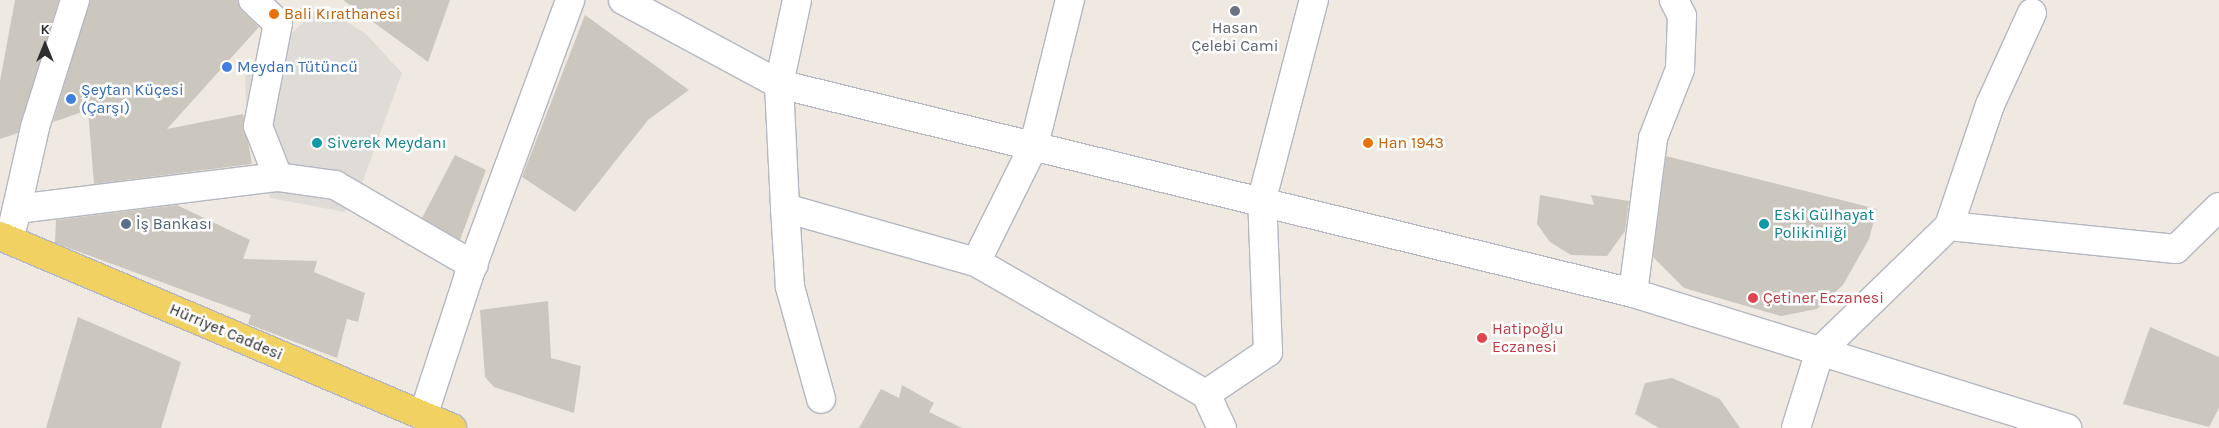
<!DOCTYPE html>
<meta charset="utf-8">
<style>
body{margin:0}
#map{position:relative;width:2219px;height:428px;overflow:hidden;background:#efe9e1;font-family:Karla,sans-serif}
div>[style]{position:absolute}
.plaza>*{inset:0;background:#dfdcd8}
.building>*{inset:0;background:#cbc7bf}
.roads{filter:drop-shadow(1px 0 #b4b7c1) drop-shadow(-1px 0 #b4b7c1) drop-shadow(0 1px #b4b7c1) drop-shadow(0 -1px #b4b7c1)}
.minor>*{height:28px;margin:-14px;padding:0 14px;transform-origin:14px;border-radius:14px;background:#fff}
.major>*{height:28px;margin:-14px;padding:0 14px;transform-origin:14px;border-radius:14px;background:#f2d163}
.dots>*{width:14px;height:14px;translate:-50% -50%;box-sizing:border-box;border:2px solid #fff;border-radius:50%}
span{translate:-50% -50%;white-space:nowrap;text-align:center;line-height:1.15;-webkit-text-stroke:5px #fff;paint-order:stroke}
.food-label{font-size:16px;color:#c56008}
.left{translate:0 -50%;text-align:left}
.worship-label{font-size:16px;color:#5b616d}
.shop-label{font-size:16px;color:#366cbe}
.culture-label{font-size:16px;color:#0d838f}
.service-label{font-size:16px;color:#4e5e75}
.health-label{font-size:16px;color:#be3a42}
.street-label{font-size:16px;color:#2e2e2e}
.north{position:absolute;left:20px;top:20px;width:50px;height:50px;-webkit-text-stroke:4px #fff;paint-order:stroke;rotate:0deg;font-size:14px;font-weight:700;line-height:20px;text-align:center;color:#2e2e2e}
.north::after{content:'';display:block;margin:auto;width:18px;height:22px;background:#2e2e2e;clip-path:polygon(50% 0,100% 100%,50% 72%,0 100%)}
</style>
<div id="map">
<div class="plaza">
<i style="clip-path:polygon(322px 6px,366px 34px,402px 73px,363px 181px,345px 212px,270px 198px,246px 105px,245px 75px)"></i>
</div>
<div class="building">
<i style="clip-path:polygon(15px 0,59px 0,18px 133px,0 139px,0 81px)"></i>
<i style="clip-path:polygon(90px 0,238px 0,242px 11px,259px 27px,167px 129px,243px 114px,252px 164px,94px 184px,88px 110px,53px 122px)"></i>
<i style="clip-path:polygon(343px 0,450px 0,428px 62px)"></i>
<i style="clip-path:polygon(585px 15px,689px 90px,648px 120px,575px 212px,522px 177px)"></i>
<i style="clip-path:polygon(455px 155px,486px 170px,460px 240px,422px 218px)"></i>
<i style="clip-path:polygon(1666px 156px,1877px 209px,1869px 239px,1843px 285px,1817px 309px,1781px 316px,1684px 288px,1653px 257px)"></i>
<i style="clip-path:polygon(1540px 195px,1594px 205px,1591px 195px,1629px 201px,1625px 231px,1607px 256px,1571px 255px,1550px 242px,1537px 224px)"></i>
<i style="clip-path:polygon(177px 205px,250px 240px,243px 259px,317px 261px,314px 272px,365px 293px,358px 322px,347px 319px,337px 358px,248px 324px,251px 315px,55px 243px,56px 220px)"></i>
<i style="clip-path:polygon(548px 301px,551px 358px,581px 366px,574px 413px,494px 387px,485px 377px,480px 310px)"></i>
<i style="clip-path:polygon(78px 317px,181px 362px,161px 428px,46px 428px)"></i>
<i style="clip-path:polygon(2150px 327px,2219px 357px,2219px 408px,2209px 427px,2123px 404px)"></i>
<i style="clip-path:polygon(1672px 378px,1720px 399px,1740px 428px,1659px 428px,1635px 414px,1645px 383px)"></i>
<i style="clip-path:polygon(902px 385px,934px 403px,929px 412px,962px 428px,859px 428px,881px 389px,899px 398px)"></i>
</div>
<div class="roads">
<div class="minor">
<i style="left:253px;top:0;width:34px;rotate:43deg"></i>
<i style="left:278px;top:23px;width:105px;rotate:101deg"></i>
<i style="left:258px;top:126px;width:55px;rotate:68.6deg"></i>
<i style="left:623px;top:0;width:177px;rotate:28.3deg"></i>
<i style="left:779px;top:84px;width:879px;rotate:13.75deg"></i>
<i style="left:1633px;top:293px;width:455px;rotate:17.3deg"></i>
<i style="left:797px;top:0;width:86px;rotate:102.1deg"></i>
<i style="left:779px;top:84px;width:124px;rotate:87.2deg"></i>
<i style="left:785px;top:208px;width:198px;rotate:15.8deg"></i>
<i style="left:976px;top:262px;width:131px;rotate:-63.6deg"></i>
<i style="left:1034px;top:145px;width:149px;rotate:-76.1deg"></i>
<i style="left:785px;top:208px;width:79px;rotate:86.4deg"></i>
<i style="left:790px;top:287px;width:116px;rotate:74.5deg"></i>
<i style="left:17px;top:209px;width:263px;rotate:-7deg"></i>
<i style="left:278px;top:177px;width:58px;rotate:8deg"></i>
<i style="left:335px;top:185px;width:160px;rotate:30.1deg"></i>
<i style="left:13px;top:225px;width:100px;rotate:-77.3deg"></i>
<i style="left:35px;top:127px;width:133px;rotate:-72.5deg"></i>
<i style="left:1949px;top:226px;width:128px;rotate:-71.3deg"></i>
<i style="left:1990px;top:105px;width:101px;rotate:-65.5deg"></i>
<i style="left:976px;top:262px;width:265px;rotate:29.9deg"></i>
<i style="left:1206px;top:394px;width:38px;rotate:65deg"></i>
<i style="left:1633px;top:293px;width:156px;rotate:-82.6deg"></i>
<i style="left:1653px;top:138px;width:74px;rotate:-68.6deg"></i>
<i style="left:1680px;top:69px;width:53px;rotate:-87.8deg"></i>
<i style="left:1682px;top:16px;width:18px;rotate:-117deg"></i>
<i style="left:1206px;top:394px;width:75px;rotate:-34.1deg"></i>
<i style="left:1268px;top:352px;width:153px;rotate:-92.2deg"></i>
<i style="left:1262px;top:199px;width:206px;rotate:-75.4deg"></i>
<i style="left:423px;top:416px;width:148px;rotate:-71.9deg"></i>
<i style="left:469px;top:275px;width:293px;rotate:-69.8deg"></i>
<i style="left:1796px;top:428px;width:81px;rotate:-72.7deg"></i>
<i style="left:1820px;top:351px;width:180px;rotate:-44.1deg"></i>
<i style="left:1949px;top:226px;width:228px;rotate:5.8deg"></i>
<i style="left:2176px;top:249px;width:60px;rotate:-44.3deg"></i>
</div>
<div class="major">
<i style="left:0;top:236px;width:491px;rotate:23deg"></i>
</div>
</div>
<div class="dots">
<i style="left:1235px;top:11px;background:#6b7280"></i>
<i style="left:274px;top:14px;background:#e8710a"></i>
<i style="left:227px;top:67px;background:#3f7fe0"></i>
<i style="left:71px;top:99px;background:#3f7fe0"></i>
<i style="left:317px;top:143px;background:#0f9aa8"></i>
<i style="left:1368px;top:143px;background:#e8710a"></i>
<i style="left:126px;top:224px;background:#5c6f8a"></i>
<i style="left:1764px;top:224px;background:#0f9aa8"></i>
<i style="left:1753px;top:298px;background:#e0444e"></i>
<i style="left:1482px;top:338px;background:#e0444e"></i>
</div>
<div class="food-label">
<span class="left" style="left:284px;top:14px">Bali Kırathanesi</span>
<span class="left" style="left:1378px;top:143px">Han 1943</span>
</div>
<div class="worship-label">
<span style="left:1235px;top:37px">Hasan<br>Çelebi Cami</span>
</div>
<div class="shop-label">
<span class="left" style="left:237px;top:67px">Meydan Tütüncü</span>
<span class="left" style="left:81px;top:99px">Şeytan Küçesi<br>(Çarşı)</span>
</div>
<div class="culture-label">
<span class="left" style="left:327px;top:143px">Siverek Meydanı</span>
<span class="left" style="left:1774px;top:224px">Eski Gülhayat<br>Polikinliği</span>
</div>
<div class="service-label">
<span class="left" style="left:136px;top:224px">İş Bankası</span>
</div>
<div class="health-label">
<span class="left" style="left:1763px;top:298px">Çetiner Eczanesi</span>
<span class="left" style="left:1492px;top:338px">Hatipoğlu<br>Eczanesi</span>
</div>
<div class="street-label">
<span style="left:226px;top:332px;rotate:23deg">Hürriyet Caddesi</span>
</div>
<div class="north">K</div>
</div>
